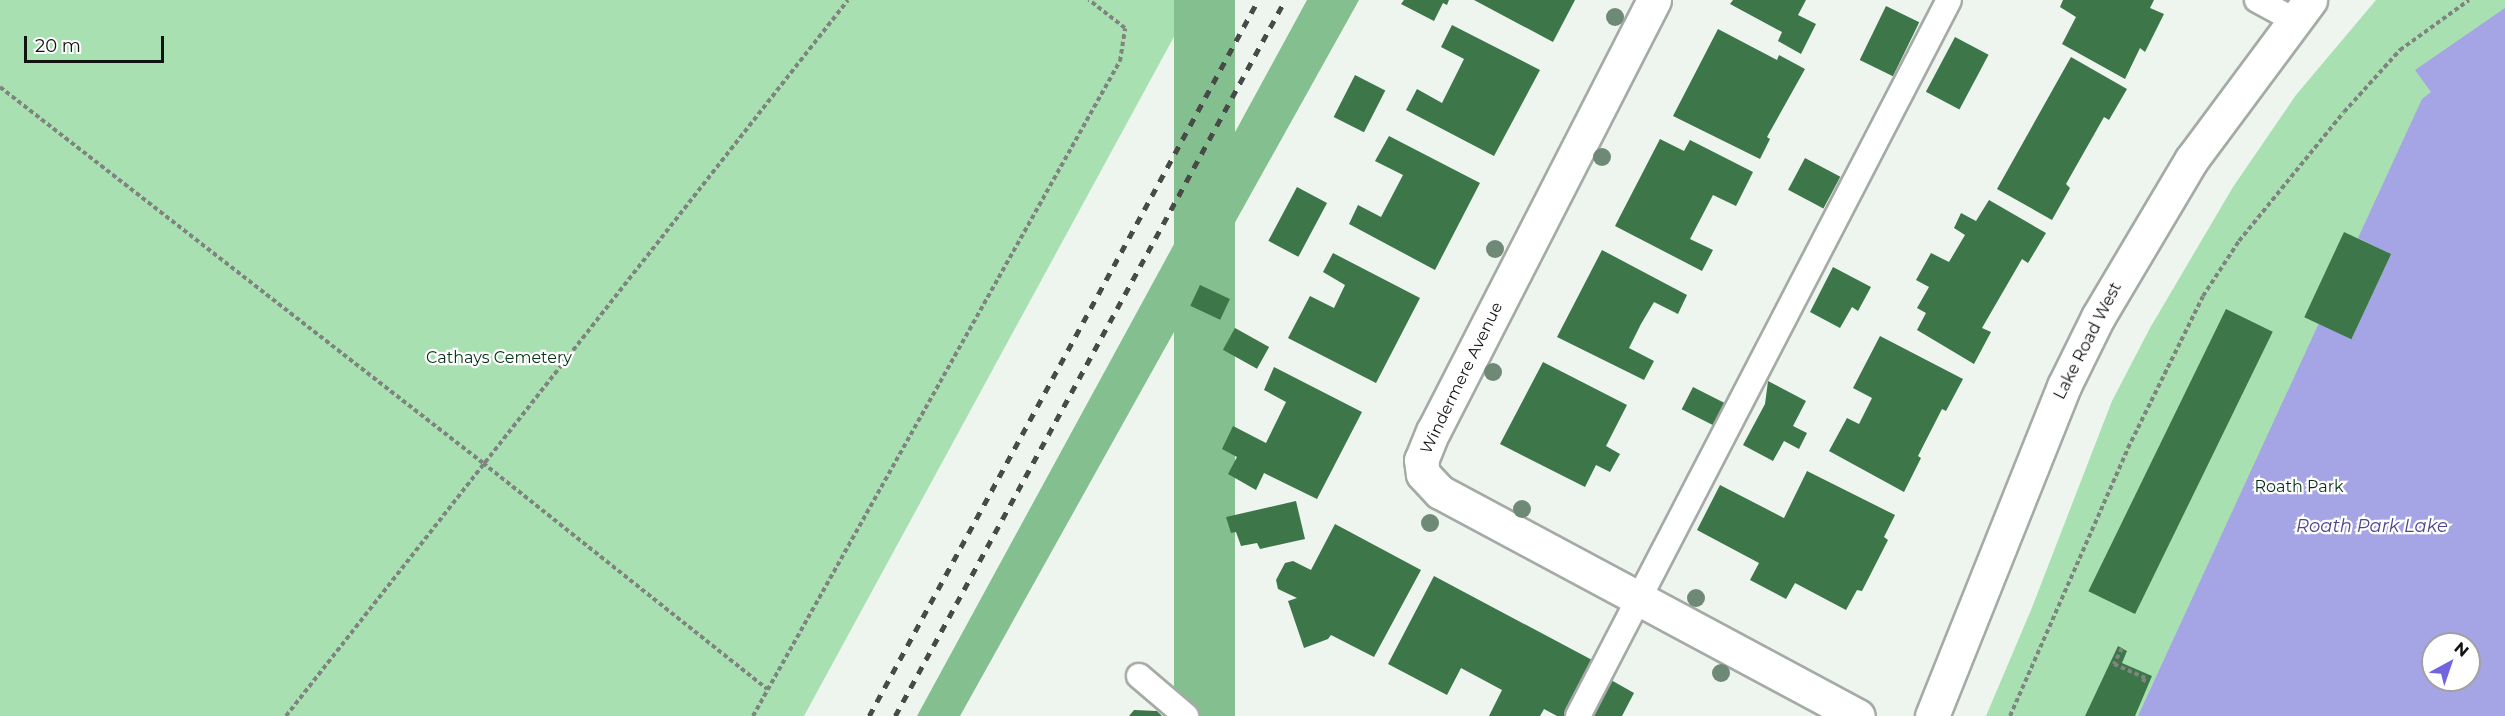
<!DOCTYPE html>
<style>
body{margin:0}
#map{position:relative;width:2505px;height:716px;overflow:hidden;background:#eef5ef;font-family:Montserrat,sans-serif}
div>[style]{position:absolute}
.green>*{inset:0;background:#a8e0b1}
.forest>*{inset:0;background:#84bf8f;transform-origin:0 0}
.water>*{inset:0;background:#a5a4e5}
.building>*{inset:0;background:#3d7649;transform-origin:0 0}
.path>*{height:4px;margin-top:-2px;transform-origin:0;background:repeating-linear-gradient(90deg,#7f8480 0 4.5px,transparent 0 7.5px)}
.roads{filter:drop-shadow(2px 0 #a4aaa5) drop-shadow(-2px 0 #a4aaa5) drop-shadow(0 2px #a4aaa5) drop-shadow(0 -2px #a4aaa5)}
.service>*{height:24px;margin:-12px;padding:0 12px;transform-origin:12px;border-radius:12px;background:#fff}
.minor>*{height:33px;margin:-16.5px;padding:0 16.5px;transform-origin:16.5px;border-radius:16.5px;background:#fff}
.tertiary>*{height:33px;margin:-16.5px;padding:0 16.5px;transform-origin:16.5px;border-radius:16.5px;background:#fff}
.rail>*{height:4.5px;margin-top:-2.25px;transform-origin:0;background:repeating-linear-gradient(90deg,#474a47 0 8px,transparent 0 16px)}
.trees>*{width:18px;height:18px;margin:-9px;border-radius:50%;background:#6e8a76}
span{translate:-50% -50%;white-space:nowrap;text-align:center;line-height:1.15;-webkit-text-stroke:4.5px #fff;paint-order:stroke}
.street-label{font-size:16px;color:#121412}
.park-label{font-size:16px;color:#053213}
.water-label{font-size:18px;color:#4c4592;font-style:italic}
.north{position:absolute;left:2421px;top:632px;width:60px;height:60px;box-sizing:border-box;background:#fff;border:2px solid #a0a1a0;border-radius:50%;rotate:40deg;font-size:16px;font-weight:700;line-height:24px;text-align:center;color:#121412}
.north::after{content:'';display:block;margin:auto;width:21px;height:27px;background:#7264df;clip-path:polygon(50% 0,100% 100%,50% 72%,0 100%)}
.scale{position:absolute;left:24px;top:36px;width:140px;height:27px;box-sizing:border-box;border:3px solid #121412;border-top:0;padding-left:8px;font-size:18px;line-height:21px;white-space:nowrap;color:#121412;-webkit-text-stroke:4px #fff;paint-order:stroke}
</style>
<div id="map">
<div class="green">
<i style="clip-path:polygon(0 0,1194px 0,804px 716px,0 716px)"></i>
<i style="clip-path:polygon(evenodd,2376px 0,2505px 0,2505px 716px,1986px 716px,2031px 610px,2112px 401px,2150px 328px,2233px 187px,2296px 95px,2376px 0,2433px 644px,2469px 644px,2469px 680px,2433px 680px,2433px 644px)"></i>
</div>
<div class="forest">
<i style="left:1174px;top:0;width:61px;height:817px"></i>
<i style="clip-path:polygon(1307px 0,1359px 0,960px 716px,917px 716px)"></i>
</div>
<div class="water">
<i style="clip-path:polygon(evenodd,2505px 8px,2505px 716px,2138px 716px,2319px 323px,2352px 338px,2391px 254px,2358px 238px,2422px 99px,2431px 92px,2415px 70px,2505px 8px,2433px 644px,2469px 644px,2469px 680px,2433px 680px,2433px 644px)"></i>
</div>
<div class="building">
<i style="clip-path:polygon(1404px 0,1449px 0,1447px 5px,1443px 3px,1434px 21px,1401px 4px)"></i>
<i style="clip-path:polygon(1474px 0,1575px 0,1553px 42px)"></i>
<i style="clip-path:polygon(1733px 0,1806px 0,1798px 15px,1816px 24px,1801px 54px,1778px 41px,1782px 32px,1730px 4px)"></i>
<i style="clip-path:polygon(2063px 0,2154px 0,2150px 8px,2164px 14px,2145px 52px,2140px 48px,2125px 79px,2062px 44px,2076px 17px,2060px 7px)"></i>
<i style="left:1886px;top:6px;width:37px;height:60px;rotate:26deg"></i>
<i style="clip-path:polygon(1452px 25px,1540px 70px,1494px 156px,1406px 110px,1417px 89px,1442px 103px,1464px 59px,1441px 47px)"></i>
<i style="clip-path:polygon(1718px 29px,1777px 60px,1779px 55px,1805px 69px,1767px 137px,1770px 139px,1760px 159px,1673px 116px)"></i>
<i style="left:1955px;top:37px;width:38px;height:62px;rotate:28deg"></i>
<i style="clip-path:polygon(2071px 57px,2127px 89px,2109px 120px,2104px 117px,2066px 184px,2070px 188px,2052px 220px,1997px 189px)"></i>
<i style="left:1355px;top:75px;width:34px;height:47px;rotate:27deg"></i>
<i style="clip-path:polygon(1389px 136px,1480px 183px,1435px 270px,1349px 224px,1358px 205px,1381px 217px,1403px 175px,1375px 161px)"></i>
<i style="clip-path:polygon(1660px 139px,1684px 151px,1690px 140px,1753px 172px,1736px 206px,1713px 195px,1690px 239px,1713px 250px,1702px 271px,1615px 226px)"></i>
<i style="left:1805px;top:158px;width:40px;height:36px;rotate:28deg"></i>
<i style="left:1297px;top:187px;width:34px;height:61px;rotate:28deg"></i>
<i style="clip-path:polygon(1989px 200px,2046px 233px,2028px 263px,2022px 259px,1982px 328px,1991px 332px,1974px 364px,1917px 330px,1926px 313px,1917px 308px,1929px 287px,1916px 280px,1931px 253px,1949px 262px,1965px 235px,1954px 228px,1961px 213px,1976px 221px)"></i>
<i style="left:2344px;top:232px;width:52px;height:94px;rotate:25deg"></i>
<i style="clip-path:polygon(1602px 250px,1687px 295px,1678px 314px,1654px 302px,1641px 324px,1629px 348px,1654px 361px,1644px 380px,1557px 337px)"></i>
<i style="clip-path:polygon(1333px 253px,1420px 298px,1376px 383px,1288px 338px,1310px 296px,1334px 308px,1345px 285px,1323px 272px)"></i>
<i style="clip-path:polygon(1833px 267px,1871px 287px,1858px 311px,1852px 307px,1840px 328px,1810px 312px)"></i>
<i style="left:1200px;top:285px;width:33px;height:23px;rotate:25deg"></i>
<i style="left:2226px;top:309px;width:52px;height:314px;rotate:26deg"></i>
<i style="left:1235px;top:328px;width:39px;height:25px;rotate:29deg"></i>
<i style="clip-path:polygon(1880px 336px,1963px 379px,1946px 411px,1942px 409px,1918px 456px,1921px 458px,1904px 492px,1829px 451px,1847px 418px,1859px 424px,1872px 398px,1853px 388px)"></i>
<i style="clip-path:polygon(1543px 362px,1627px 405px,1606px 446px,1620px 454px,1610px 472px,1596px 465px,1585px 487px,1500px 444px)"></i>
<i style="clip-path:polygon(1274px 367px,1362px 412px,1317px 499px,1264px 473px,1256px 490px,1228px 474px,1237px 457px,1222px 449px,1233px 426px,1266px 443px,1286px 402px,1264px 390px)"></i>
<i style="clip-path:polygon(1768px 381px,1806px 401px,1793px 426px,1807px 433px,1799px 449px,1784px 441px,1773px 461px,1743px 445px,1765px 404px)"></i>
<i style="left:1693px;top:387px;width:36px;height:25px;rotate:27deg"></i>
<i style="clip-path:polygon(1807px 471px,1895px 515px,1884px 537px,1888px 540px,1862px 591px,1857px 590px,1846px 610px,1795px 583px,1786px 599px,1750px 580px,1759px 563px,1697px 530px,1720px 485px,1784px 518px)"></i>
<i style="clip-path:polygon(1296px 501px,1305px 539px,1260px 549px,1257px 543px,1241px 546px,1236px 532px,1231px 533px,1226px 517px)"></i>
<i style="clip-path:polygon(1335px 524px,1421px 570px,1374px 657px,1331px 635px,1328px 639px,1304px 648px,1288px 601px,1297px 598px,1278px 589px,1276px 580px,1285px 563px,1293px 561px,1311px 570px)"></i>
<i style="clip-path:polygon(1434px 576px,1594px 661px,1565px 716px,1557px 716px,1544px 709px,1540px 716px,1489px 716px,1502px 690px,1461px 668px,1447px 695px,1388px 664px)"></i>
<i style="clip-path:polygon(2118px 646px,2127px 651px,2122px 663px,2152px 676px,2135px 716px,2085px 716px)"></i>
<i style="clip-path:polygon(1611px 680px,1634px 693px,1622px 716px,1592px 716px)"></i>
<i style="clip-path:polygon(1134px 710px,1157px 711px,1162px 716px,1129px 716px)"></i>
</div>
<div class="path">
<i style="left:0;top:87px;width:612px;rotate:37.9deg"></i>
<i style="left:483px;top:463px;width:363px;rotate:38.5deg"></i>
<i style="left:2122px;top:648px;width:18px;rotate:117deg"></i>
<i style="left:2114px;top:664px;width:34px;rotate:24deg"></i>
<i style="left:2145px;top:678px;width:7px;rotate:117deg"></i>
<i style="left:286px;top:716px;width:910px;rotate:-51.87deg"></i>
<i style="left:753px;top:716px;width:751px;rotate:-60.74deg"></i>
<i style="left:1120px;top:61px;width:33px;rotate:-81deg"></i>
<i style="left:1125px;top:28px;width:46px;rotate:-142.1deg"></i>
<i style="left:2010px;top:716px;width:293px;rotate:-66.2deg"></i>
<i style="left:2128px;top:448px;width:169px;rotate:-63.7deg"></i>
<i style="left:2203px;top:296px;width:66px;rotate:-56.8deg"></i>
<i style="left:2239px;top:241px;width:166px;rotate:-50.9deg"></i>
<i style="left:2344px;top:112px;width:84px;rotate:-47.9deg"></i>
<i style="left:2400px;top:50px;width:85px;rotate:-35.9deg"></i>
</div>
<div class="roads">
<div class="service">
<i style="left:2257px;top:0;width:42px;rotate:28.4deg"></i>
<i style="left:1139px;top:676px;width:62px;rotate:40.4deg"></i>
<i style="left:1578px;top:716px;width:806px;rotate:-62.61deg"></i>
</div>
<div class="minor">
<i style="left:1654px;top:0;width:484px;rotate:117.1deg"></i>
<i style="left:1433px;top:431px;width:31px;rotate:112deg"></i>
<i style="left:1421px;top:460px;width:14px;rotate:82deg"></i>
<i style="left:1423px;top:474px;width:25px;rotate:47deg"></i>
<i style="left:1440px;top:492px;width:474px;rotate:28.2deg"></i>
</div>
<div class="tertiary">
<i style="left:1932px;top:716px;width:355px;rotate:-68.2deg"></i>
<i style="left:2064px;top:386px;width:77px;rotate:-63.8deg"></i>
<i style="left:2098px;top:317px;width:184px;rotate:-59.3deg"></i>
<i style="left:2192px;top:159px;width:198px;rotate:-53.4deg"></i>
</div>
</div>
<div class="rail">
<i style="left:869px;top:716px;width:815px;rotate:-61.48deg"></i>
<i style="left:895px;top:716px;width:815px;rotate:-61.42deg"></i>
</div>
<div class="trees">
<i style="left:1615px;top:17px"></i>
<i style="left:1602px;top:157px"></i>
<i style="left:1495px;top:249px"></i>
<i style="left:1493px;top:372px"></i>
<i style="left:1522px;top:509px"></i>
<i style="left:1430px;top:523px"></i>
<i style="left:1696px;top:598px"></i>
<i style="left:1721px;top:673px"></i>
</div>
<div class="street-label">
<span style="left:2088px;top:341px;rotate:-63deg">Lake Road West</span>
<span style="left:1462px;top:378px;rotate:-64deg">Windermere Avenue</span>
</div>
<div class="park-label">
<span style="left:499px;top:358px">Cathays Cemetery</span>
<span style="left:2299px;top:487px">Roath Park</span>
</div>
<div class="water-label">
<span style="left:2372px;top:526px">Roath Park Lake</span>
</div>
<div class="north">N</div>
<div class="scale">20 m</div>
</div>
